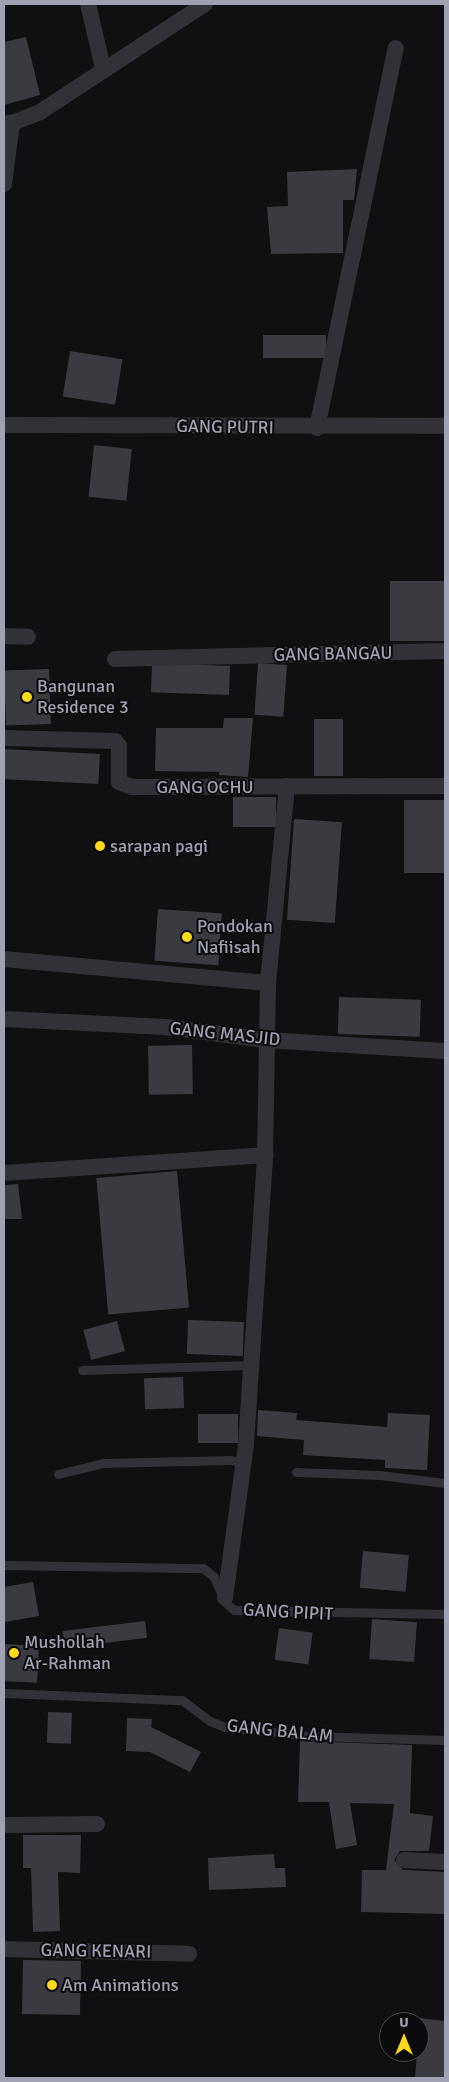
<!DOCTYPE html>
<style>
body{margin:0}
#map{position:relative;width:449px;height:2082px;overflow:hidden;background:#101012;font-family:Signika,sans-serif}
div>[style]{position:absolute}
.building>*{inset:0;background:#3a3a40;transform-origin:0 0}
.service>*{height:9px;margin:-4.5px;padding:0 4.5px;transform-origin:4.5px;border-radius:4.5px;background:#313137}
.minor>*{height:16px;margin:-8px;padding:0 8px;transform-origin:8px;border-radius:8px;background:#313137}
.dots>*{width:14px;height:14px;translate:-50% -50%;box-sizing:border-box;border:2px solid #0b0b0c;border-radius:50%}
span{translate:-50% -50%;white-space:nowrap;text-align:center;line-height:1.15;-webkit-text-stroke:4px #0b0b0c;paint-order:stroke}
.street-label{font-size:18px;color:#a0a2b4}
.poi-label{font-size:18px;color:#a0a2b4}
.left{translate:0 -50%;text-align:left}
.frame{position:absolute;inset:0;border:5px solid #a0a2b4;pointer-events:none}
.north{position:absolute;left:379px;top:2012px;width:50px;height:50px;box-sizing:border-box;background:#0b0b0c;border:1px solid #47474f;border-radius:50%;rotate:0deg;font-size:14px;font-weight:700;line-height:20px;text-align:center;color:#a0a2b4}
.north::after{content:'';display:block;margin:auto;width:18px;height:22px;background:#ffda1a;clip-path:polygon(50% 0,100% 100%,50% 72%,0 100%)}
</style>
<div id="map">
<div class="building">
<i style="clip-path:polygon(26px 37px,40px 95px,4px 105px,4px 42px)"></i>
<i style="clip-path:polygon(357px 169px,354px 200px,343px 200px,343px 253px,271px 254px,267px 207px,288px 206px,287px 172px)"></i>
<i style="left:263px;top:335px;width:63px;height:23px"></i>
<i style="left:70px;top:351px;width:53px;height:46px;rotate:9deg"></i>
<i style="left:94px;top:445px;width:38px;height:52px;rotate:6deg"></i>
<i style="left:445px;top:581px;width:60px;height:55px;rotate:90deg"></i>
<i style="left:287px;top:665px;width:52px;height:29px;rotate:94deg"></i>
<i style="left:230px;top:666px;width:29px;height:78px;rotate:92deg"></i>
<i style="left:49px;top:669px;width:55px;height:45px;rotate:88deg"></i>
<i style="clip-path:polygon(224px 718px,253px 718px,248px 777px,219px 775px,219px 772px,155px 771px,156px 728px,223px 728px)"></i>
<i style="left:314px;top:719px;width:29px;height:57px"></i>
<i style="left:4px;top:749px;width:96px;height:30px;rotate:3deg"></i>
<i style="left:233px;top:797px;width:43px;height:30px"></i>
<i style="left:445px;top:800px;width:73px;height:41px;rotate:90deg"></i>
<i style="left:294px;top:819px;width:48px;height:101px;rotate:4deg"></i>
<i style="left:158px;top:909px;width:64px;height:52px;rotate:4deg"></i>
<i style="left:339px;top:997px;width:82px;height:37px;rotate:2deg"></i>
<i style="left:192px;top:1045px;width:49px;height:44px;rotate:89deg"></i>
<i style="left:177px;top:1171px;width:137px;height:81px;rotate:85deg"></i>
<i style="clip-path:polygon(18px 1184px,22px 1219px,4px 1219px,4px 1185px)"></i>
<i style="left:188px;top:1320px;width:56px;height:34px;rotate:2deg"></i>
<i style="left:117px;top:1321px;width:31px;height:35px;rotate:75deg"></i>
<i style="left:183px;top:1377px;width:31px;height:39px;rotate:88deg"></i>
<i style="clip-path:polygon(258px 1410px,297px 1413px,296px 1420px,387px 1427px,388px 1413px,430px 1415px,427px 1470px,385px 1468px,385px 1460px,303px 1455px,304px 1440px,257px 1436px)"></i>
<i style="left:198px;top:1414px;width:40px;height:29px"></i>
<i style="left:363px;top:1551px;width:46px;height:37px;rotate:5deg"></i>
<i style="clip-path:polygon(33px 1582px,39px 1616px,5px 1622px,4px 1587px)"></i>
<i style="left:372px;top:1619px;width:45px;height:40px;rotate:4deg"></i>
<i style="left:145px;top:1621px;width:17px;height:83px;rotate:83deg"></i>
<i style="left:279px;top:1628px;width:34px;height:32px;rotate:8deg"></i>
<i style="left:4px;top:1644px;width:35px;height:37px;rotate:3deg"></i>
<i style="left:48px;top:1712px;width:24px;height:31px;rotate:2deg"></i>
<i style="clip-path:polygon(127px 1718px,152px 1719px,151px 1727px,201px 1752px,190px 1772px,150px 1752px,126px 1751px)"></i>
<i style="clip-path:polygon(300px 1741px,412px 1745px,410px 1813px,433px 1816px,429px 1851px,400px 1851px,394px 1860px,403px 1870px,445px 1872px,445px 1914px,361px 1912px,362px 1870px,386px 1870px,394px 1804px,350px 1803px,357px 1845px,336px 1849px,329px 1802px,298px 1802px)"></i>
<i style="clip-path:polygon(23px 1835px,81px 1835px,80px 1873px,58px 1872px,60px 1931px,33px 1932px,31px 1868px,23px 1868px)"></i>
<i style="clip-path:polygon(274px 1854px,275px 1868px,285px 1868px,286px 1887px,209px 1890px,208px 1858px)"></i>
<i style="left:23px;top:1960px;width:58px;height:54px;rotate:1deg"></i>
<i style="clip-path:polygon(420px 2018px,445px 2021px,445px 2078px,415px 2078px)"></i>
</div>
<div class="service">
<i style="left:82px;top:1370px;width:169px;rotate:-1.7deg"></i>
<i style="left:296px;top:1472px;width:84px;rotate:2deg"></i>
<i style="left:380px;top:1475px;width:65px;rotate:7deg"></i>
<i style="left:58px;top:1474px;width:46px;rotate:-13.7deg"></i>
<i style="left:103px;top:1463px;width:128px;rotate:-1.3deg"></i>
<i style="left:231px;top:1460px;width:12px;rotate:14deg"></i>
<i style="left:4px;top:1565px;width:199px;rotate:0.9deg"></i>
<i style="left:203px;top:1568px;width:14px;rotate:39deg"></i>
<i style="left:214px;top:1577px;width:27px;rotate:66deg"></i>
<i style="left:225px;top:1602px;width:12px;rotate:42deg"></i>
<i style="left:234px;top:1610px;width:211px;rotate:1.1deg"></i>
<i style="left:4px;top:1693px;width:178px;rotate:2.3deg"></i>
<i style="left:182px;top:1700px;width:35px;rotate:37deg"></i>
<i style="left:210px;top:1721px;width:16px;rotate:22deg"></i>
<i style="left:225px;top:1727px;width:85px;rotate:6deg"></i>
<i style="left:310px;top:1736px;width:135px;rotate:1.7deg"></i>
</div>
<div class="minor">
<i style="left:88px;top:4px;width:66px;rotate:76.8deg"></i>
<i style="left:4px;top:123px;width:8px"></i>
<i style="left:12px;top:123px;width:30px;rotate:-21deg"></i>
<i style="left:40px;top:112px;width:197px;rotate:-33.2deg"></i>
<i style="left:4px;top:184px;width:62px;rotate:-82.5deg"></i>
<i style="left:4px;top:425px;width:441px;rotate:0.1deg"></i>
<i style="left:317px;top:428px;width:388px;rotate:-78.3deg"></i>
<i style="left:4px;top:636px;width:24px;rotate:2deg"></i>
<i style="left:115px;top:659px;width:330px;rotate:-1.4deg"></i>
<i style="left:4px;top:738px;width:111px;rotate:1.5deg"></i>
<i style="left:115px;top:741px;width:6px;rotate:51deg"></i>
<i style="left:119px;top:746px;width:36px;rotate:90deg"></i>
<i style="left:119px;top:782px;width:14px;rotate:21deg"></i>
<i style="left:132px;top:787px;width:313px;rotate:-0.2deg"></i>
<i style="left:4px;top:959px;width:265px;rotate:5.2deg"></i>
<i style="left:4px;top:1019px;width:162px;rotate:2.8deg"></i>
<i style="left:166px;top:1027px;width:101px;rotate:7.4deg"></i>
<i style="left:266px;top:1040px;width:179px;rotate:3.5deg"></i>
<i style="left:4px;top:1173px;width:262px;rotate:-3.9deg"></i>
<i style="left:225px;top:1598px;width:155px;rotate:-82.2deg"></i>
<i style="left:246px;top:1444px;width:290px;rotate:-86.2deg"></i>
<i style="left:265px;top:1155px;width:172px;rotate:-89deg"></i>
<i style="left:268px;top:983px;width:198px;rotate:-84.5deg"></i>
<i style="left:4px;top:1825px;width:93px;rotate:-0.6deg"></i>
<i style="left:404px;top:1860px;width:41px;rotate:2.8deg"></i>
<i style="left:4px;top:1949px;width:185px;rotate:1.5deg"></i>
</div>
<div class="dots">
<i style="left:27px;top:697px;background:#ffda1a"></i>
<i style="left:100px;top:846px;background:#ffda1a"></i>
<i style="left:187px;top:937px;background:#ffda1a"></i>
<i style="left:14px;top:1653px;background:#ffda1a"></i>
<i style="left:52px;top:1985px;background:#ffda1a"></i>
</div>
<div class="street-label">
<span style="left:225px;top:427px;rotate:1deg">GANG PUTRI</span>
<span style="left:333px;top:654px;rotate:-1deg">GANG BANGAU</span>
<span style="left:205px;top:787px">GANG OCHU</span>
<span style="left:225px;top:1034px;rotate:6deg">GANG MASJID</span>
<span style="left:288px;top:1612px;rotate:3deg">GANG PIPIT</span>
<span style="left:280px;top:1731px;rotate:6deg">GANG BALAM</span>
<span style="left:96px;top:1951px;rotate:1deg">GANG KENARI</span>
</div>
<div class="poi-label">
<span class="left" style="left:37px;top:697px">Bangunan<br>Residence 3</span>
<span class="left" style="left:110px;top:846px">sarapan pagi</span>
<span class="left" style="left:197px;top:937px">Pondokan<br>Nafiisah</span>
<span class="left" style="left:24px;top:1653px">Mushollah<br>Ar-Rahman</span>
<span class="left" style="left:62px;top:1985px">Am Animations</span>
</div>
<div class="frame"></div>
<div class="north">U</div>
</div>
